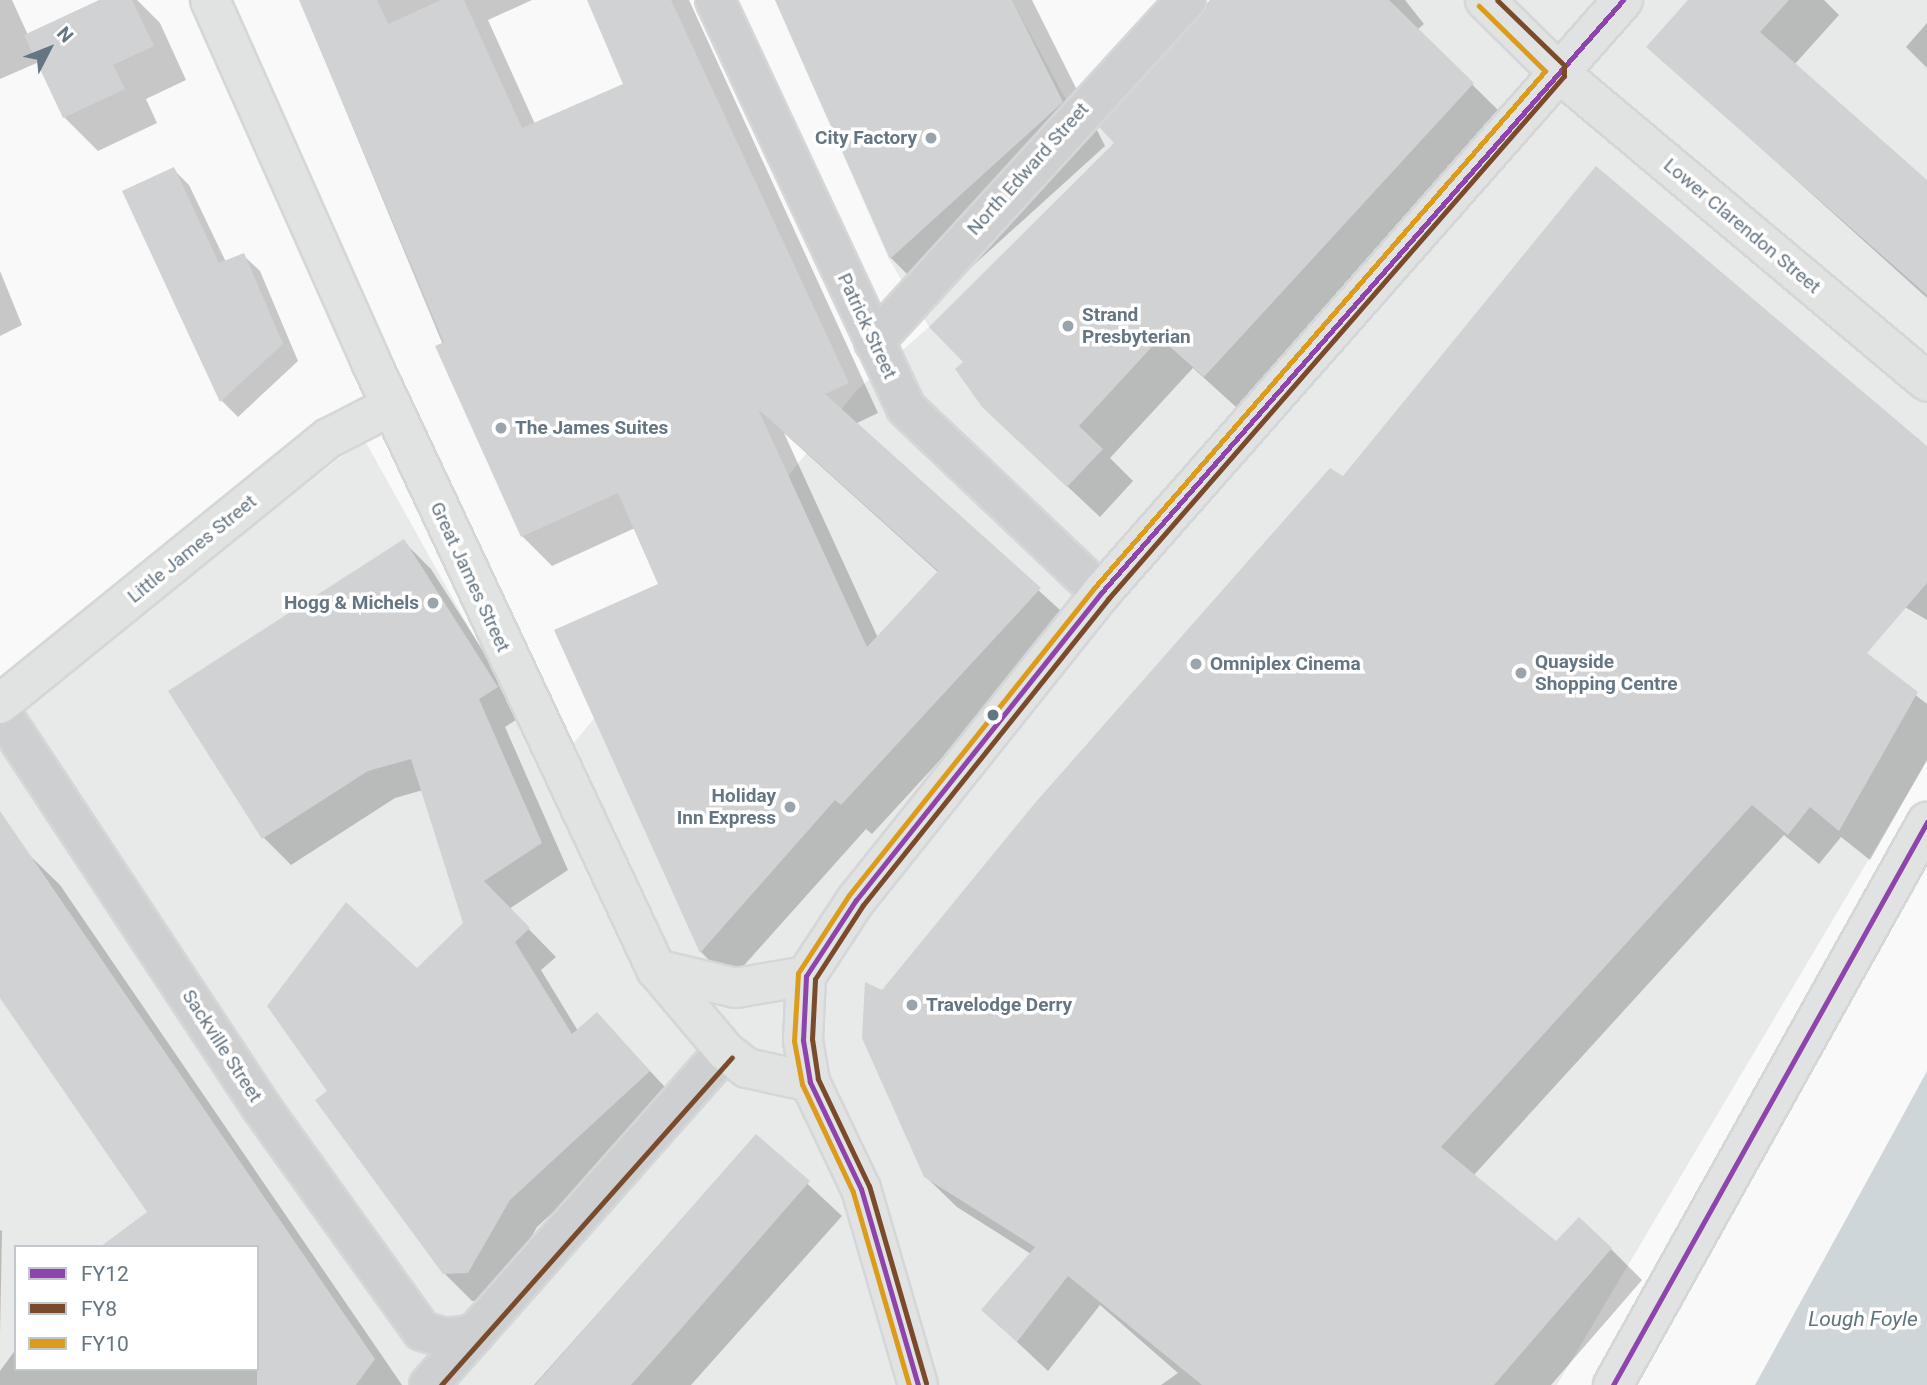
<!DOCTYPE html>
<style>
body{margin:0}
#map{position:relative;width:1927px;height:1385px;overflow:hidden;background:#f9f9f9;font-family:Roboto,sans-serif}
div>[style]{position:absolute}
.built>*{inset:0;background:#e8e9e9}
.water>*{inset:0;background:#ced6d9}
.shadow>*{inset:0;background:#0003}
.building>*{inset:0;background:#d0d2d3}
.roads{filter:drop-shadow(2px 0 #d5d6d7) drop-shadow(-2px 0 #d5d6d7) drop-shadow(0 2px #d5d6d7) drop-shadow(0 -2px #d5d6d7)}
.minor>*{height:38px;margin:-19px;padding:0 19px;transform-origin:19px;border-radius:19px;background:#cecfd0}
.secondary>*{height:38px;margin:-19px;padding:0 19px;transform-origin:19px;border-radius:19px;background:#e1e2e2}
.primary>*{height:38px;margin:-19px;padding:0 19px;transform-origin:19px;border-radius:19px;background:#e1e2e2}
.trunk>*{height:38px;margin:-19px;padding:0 19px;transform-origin:19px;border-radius:19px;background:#e1e2e2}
.bus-1>*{height:5px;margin:-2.5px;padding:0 2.5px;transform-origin:2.5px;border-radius:2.5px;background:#8e44ad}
.bus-2>*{height:5px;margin:-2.5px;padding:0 2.5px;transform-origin:2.5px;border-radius:2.5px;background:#7a4b2a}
.bus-3>*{height:5px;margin:-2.5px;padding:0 2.5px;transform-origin:2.5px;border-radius:2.5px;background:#da9c1a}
.dots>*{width:19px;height:19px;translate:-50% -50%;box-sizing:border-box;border:4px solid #fff;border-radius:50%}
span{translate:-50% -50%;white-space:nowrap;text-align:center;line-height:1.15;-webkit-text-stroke:7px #fff;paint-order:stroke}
.poi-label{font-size:19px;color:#657683;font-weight:700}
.right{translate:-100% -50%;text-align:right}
.left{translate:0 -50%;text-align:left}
.street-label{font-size:19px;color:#657683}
.water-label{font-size:21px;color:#60757c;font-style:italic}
.legend{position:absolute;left:14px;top:1245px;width:245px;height:126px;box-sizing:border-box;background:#fff;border:2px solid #c1c8cd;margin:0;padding:9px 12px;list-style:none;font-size:21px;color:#657683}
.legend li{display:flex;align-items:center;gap:14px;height:35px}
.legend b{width:35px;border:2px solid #c1c8cd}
.north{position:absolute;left:14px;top:14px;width:70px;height:70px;-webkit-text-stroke:5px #fff;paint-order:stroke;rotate:48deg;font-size:19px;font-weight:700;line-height:28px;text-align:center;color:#657683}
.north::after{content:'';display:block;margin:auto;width:24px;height:32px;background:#657683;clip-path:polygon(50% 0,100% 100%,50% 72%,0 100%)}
</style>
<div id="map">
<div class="built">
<i style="clip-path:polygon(evenodd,775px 0,1012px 0,1086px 137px,1210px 0,1927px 0,1927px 761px,1557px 1385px,0 1385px,0 722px,364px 439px,550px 773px,857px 390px,929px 327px,889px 259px,775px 0,16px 1247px,257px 1247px,257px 1369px,16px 1369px,16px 1247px)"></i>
</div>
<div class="water">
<i style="clip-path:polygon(1927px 1071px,1927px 1385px,1755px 1385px,1890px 1139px)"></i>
</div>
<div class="shadow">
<i style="clip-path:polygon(0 0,12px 0,28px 35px,104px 0,137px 0,160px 23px,186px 80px,146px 99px,157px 123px,98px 151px,64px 117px,39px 62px,0 79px)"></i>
<i style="clip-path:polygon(evenodd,300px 0,532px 0,488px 20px,535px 124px,625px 85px,588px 0,689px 0,878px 413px,855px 424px,1070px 619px,872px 834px,866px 829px,730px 981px,701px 952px,556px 631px,660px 585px,635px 528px,552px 566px,522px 536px,300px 0,784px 433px,939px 573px,878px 638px,784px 433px)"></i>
<i style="clip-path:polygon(777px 0,1032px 0,1105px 146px,934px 301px,891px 258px)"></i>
<i style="clip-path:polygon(1214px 0,1405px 0,1424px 24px,1417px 30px,1504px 116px,1236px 407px,1193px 368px,1110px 458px,1133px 481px,1100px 517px,1016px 438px,965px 362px)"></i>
<i style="clip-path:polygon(1691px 0,1824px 0,1839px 15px,1794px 65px,1927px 183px,1927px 298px,1648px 46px)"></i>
<i style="clip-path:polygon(1927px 23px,1927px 68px,1906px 47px)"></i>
<i style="clip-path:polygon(173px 169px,189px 185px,226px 262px,243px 255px,260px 271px,298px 361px,238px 417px,222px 401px,124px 192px)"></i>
<i style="clip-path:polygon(0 271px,22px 325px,0 336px)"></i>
<i style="clip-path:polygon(1927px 448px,1927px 620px,1765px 525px,1743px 559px,1927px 704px,1927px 760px,1870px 860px,1841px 837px,1819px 864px,1784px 835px,1473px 1176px,1556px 1243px,1611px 1249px,1642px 1280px,1551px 1385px,1161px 1385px,1178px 1373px,1100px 1305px,1048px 1371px,983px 1310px,1031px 1254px,957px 1207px,925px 1176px,883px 993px,1344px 478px)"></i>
<i style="clip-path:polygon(404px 542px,431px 569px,524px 715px,505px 727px,568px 870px,509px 909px,556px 957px,541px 970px,578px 1031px,597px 1014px,676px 1099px,537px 1227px,496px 1299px,472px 1301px,444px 1273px,329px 1092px,417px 971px,465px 924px,423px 790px,395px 798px,291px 865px,264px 838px)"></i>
<i style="clip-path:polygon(0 841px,23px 849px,60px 885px,402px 1385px,0 1385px,0 1371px,16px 1349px,16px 1369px,257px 1369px,257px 1247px,149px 1213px,0 995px)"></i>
<i style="clip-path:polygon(756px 1136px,842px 1216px,691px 1385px,534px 1385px)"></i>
<i style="clip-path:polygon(0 1230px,2px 1231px,0 1335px)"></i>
</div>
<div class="building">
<i style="clip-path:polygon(99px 0,132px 0,154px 46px,113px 65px,125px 89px,63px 118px,24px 35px)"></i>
<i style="clip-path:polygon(evenodd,299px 0,377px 0,388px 24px,441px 0,464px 0,522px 128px,623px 84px,587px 0,671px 0,849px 383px,825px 394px,1041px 588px,841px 805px,835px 800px,700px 953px,554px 630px,658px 584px,618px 493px,521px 537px,435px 346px,444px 342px,299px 0,758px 409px,938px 571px,867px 647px,758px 409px)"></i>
<i style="clip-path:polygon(775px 0,1012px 0,1063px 102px,890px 259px)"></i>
<i style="clip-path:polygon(1210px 0,1389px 0,1474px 83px,1204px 377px,1160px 338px,1079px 426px,1103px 449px,1067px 487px,982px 407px,955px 369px,963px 362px,929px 327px,1114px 143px,1099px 127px)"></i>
<i style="clip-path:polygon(1688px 0,1789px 0,1760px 32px,1927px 180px,1927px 295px,1646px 47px)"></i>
<i style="clip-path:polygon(1596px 166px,1927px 446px,1927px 583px,1867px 653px,1918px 692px,1839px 831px,1810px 807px,1788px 835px,1752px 805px,1441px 1147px,1556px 1241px,1579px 1217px,1612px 1248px,1494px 1385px,1202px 1385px,1068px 1276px,1017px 1342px,981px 1310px,1035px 1247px,924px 1177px,862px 1038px,865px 982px,882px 990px,1035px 803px,1330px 468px,1343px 476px)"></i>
<i style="clip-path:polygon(174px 167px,219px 263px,244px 253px,283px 344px,220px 402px,122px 191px)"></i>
<i style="clip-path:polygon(404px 539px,498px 687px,479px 699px,542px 843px,484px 881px,530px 928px,515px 942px,572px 1034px,597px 1012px,650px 1071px,510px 1200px,468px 1273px,443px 1274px,315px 1100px,327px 1091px,267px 1006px,346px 902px,417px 968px,463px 923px,411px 759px,368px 771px,262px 839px,168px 691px)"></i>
<i style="clip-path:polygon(0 811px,375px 1359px,356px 1385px,257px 1385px,257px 1247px,100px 1247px,147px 1212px,0 998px)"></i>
<i style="clip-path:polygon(756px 1134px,810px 1181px,680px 1330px,631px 1385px,535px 1385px)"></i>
</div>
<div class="roads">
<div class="minor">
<i style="left:715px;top:0;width:450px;rotate:64.9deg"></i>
<i style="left:906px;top:408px;width:269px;rotate:43.5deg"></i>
<i style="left:874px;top:342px;width:463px;rotate:-47.6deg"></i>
<i style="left:0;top:711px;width:474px;rotate:56.6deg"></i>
<i style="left:261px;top:1107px;width:276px;rotate:54.3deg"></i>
<i style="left:422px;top:1331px;width:25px;rotate:16deg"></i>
<i style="left:446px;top:1338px;width:29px;rotate:-8deg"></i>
<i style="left:429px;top:1385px;width:446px;rotate:-48.5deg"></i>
</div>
<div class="secondary">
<i style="left:210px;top:0;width:394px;rotate:66deg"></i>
<i style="left:370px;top:360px;width:673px;rotate:64.84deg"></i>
<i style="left:656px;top:969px;width:107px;rotate:49.9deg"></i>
<i style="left:725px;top:1051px;width:28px;rotate:38deg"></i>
<i style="left:747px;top:1068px;width:65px;rotate:12.5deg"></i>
<i style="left:1485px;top:0;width:101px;rotate:44.6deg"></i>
<i style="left:1557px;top:71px;width:483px;rotate:40deg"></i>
<i style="left:0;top:704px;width:423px;rotate:-39deg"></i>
<i style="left:329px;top:438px;width:70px;rotate:-27.3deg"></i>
<i style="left:656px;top:969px;width:82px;rotate:13.4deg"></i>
<i style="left:736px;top:988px;width:71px;rotate:-9.7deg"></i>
</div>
<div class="primary">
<i style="left:918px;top:1385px;width:204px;rotate:-106.2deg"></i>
<i style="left:861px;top:1189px;width:119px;rotate:-115.5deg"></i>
<i style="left:810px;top:1082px;width:43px;rotate:-99.5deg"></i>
<i style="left:803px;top:1040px;width:64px;rotate:-87.3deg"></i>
<i style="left:806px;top:976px;width:91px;rotate:-56.7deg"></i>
<i style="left:856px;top:900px;width:393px;rotate:-51.4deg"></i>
<i style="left:1101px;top:593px;width:790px;rotate:-48.64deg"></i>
</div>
<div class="trunk">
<i style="left:1613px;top:1385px;width:645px;rotate:-60.85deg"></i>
</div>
</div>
<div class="bus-1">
<i style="left:918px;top:1385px;width:204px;rotate:-106.2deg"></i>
<i style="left:861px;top:1189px;width:119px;rotate:-115.5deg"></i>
<i style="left:810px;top:1082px;width:43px;rotate:-99.5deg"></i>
<i style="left:803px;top:1040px;width:64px;rotate:-87.3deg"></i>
<i style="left:806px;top:976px;width:91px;rotate:-56.7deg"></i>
<i style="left:856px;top:900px;width:393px;rotate:-51.4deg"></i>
<i style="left:1101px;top:593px;width:790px;rotate:-48.64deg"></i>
<i style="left:1613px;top:1385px;width:645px;rotate:-60.85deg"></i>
</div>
<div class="bus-2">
<i style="left:926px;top:1383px;width:205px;rotate:-106.1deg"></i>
<i style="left:869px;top:1186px;width:119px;rotate:-115.5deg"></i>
<i style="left:818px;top:1079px;width:40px;rotate:-98.5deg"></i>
<i style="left:812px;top:1039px;width:60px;rotate:-87.1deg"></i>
<i style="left:815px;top:979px;width:88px;rotate:-57deg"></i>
<i style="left:863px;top:905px;width:392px;rotate:-51.3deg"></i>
<i style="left:1108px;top:599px;width:694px;rotate:-48.92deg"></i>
<i style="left:1564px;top:76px;width:11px;rotate:-90deg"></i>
<i style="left:1564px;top:65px;width:93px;rotate:-135.9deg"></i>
<i style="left:441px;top:1385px;width:438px;rotate:-48.4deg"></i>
</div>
<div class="bus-3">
<i style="left:909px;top:1385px;width:201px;rotate:-106.2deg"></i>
<i style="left:853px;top:1192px;width:119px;rotate:-115.3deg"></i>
<i style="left:802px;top:1084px;width:44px;rotate:-100.5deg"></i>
<i style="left:794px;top:1041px;width:68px;rotate:-86.6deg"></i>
<i style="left:798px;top:973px;width:93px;rotate:-56.8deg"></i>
<i style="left:849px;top:895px;width:393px;rotate:-51.4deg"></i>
<i style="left:1094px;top:588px;width:686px;rotate:-48.9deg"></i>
<i style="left:1545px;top:71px;width:93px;rotate:-135.4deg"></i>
</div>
<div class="dots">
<i style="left:931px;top:138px;background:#99a4ac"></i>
<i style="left:1068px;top:326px;background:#99a4ac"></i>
<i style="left:501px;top:428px;background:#99a4ac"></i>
<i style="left:433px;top:603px;background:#99a4ac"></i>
<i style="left:1196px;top:664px;background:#99a4ac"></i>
<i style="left:1521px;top:673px;background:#99a4ac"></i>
<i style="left:993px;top:715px;background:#657683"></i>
<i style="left:790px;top:807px;background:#99a4ac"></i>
<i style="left:912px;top:1005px;background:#99a4ac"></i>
</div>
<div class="poi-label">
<span class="right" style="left:917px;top:138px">City Factory</span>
<span class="left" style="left:1082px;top:326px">Strand<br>Presbyterian</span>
<span class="left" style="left:515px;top:428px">The James Suites</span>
<span class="right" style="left:419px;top:603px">Hogg &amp; Michels</span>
<span class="left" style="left:1535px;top:673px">Quayside<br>Shopping Centre</span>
<span class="left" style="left:1210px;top:664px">Omniplex Cinema</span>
<span class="right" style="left:776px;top:807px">Holiday<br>Inn Express</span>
<span class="left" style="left:926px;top:1005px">Travelodge Derry</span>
</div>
<div class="street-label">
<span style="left:1028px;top:169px;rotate:-48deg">North Edward Street</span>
<span style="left:1742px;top:226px;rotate:40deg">Lower Clarendon Street</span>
<span style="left:867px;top:326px;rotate:65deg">Patrick Street</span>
<span style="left:192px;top:549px;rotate:-39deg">Little James Street</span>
<span style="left:470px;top:577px;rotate:65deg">Great James Street</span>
<span style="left:222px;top:1046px;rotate:57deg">Sackville Street</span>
</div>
<div class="water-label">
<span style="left:1863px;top:1319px">Lough Foyle</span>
</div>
<ul class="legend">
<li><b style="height:9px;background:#8e44ad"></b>FY12</li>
<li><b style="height:9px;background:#7a4b2a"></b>FY8</li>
<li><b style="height:9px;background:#da9c1a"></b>FY10</li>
</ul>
<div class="north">N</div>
</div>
